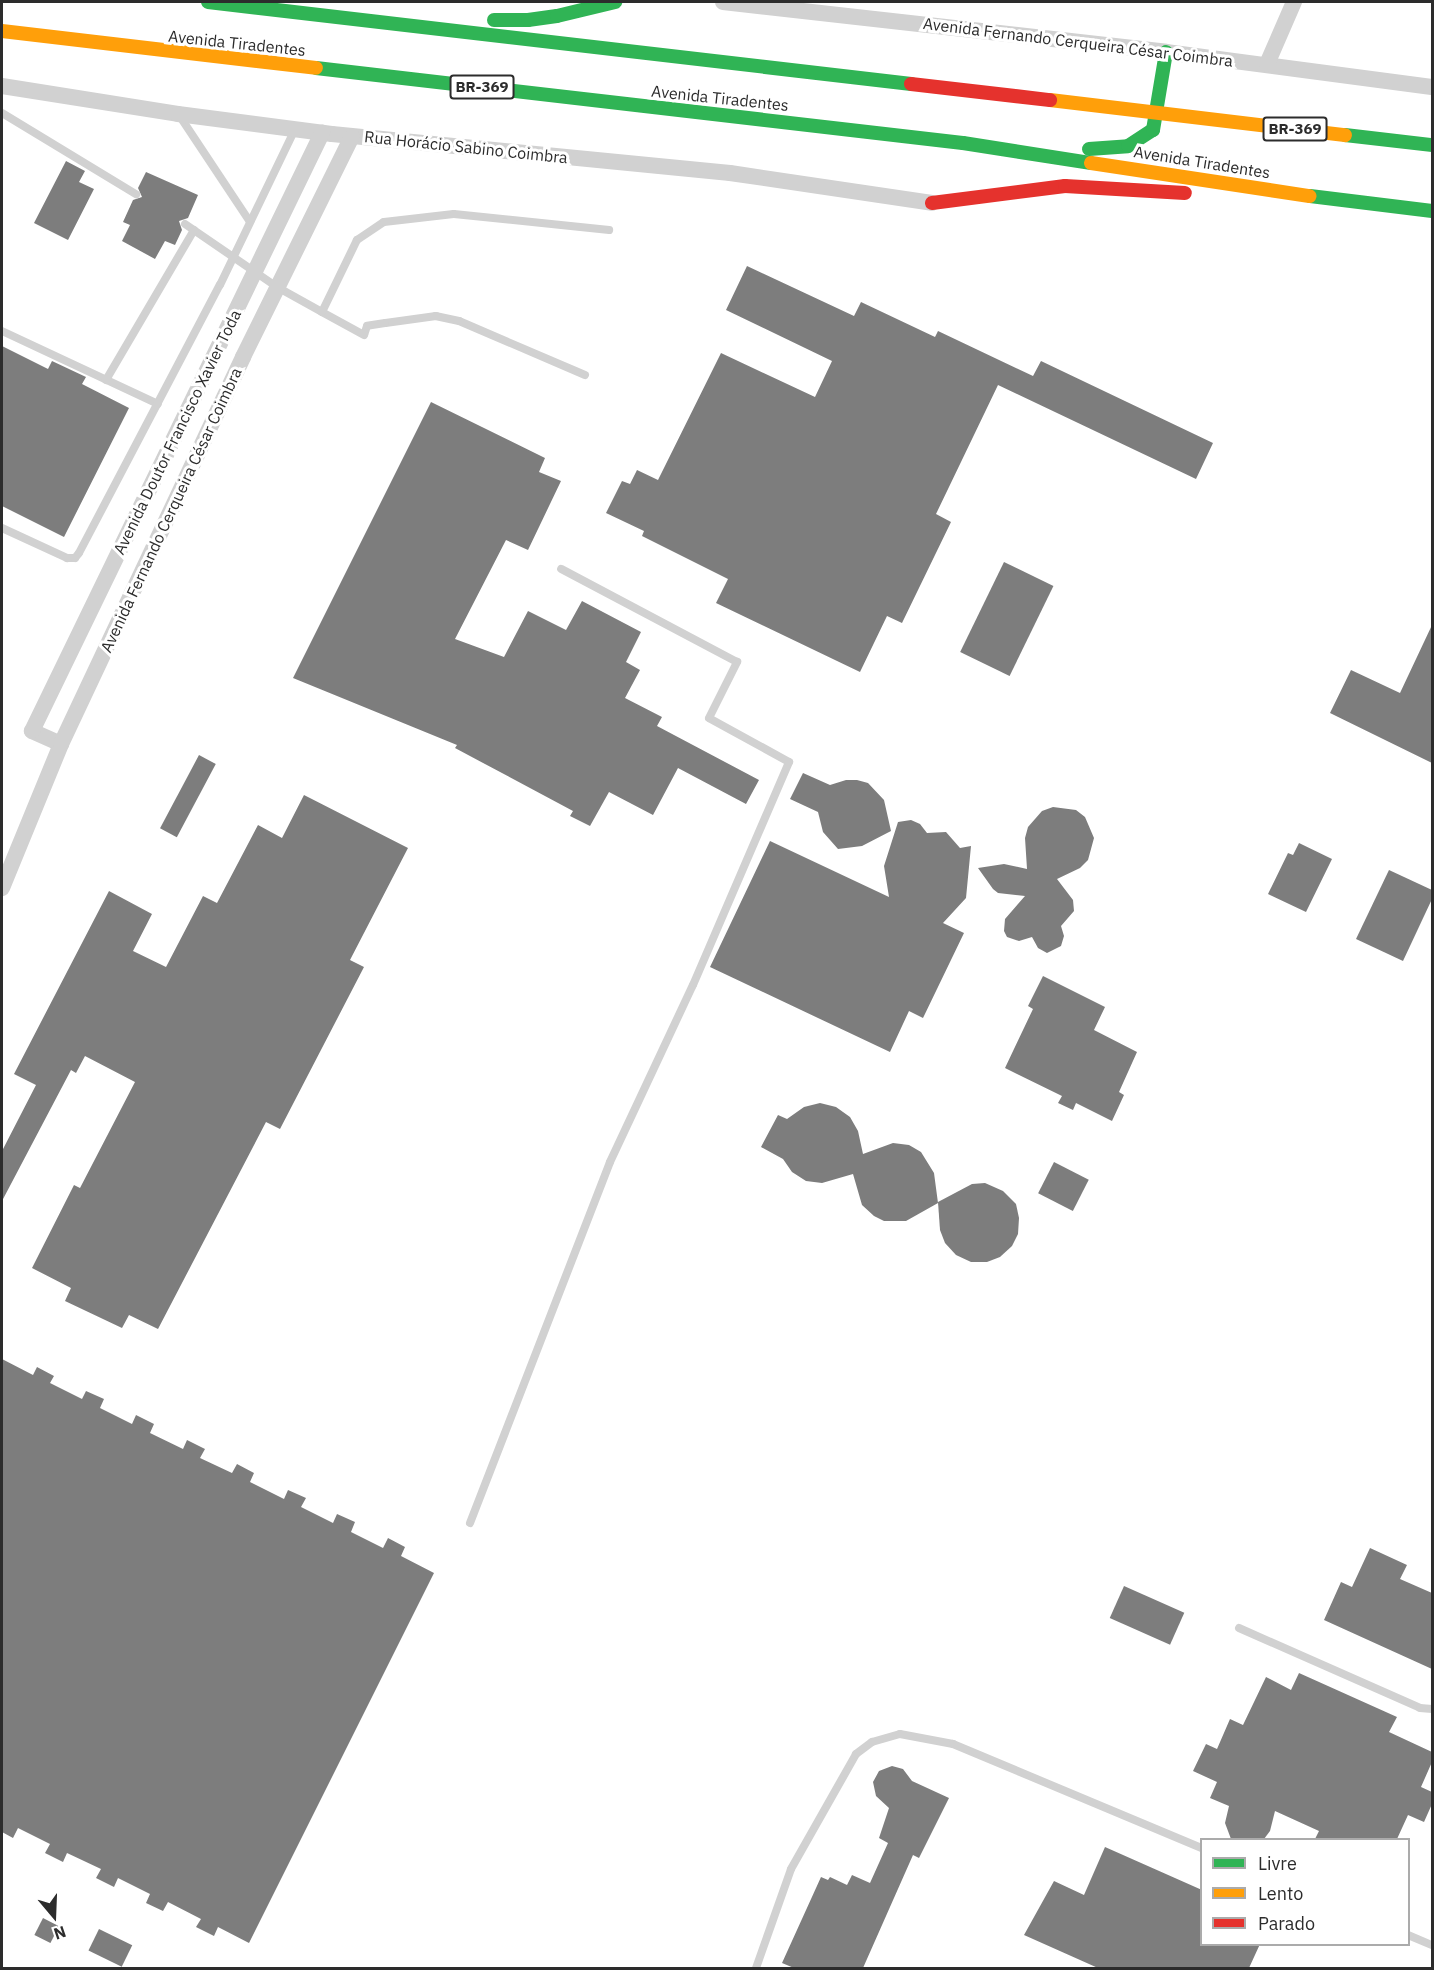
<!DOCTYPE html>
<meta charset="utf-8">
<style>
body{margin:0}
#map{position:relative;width:1434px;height:1970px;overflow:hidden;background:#fff;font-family:"IBM Plex Sans",sans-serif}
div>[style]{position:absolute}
.building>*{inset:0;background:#7d7d7d;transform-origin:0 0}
.lane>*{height:8px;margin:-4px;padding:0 4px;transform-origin:4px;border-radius:4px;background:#d1d1d1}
.street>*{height:16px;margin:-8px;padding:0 8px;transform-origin:8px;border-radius:8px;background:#d1d1d1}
.fast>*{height:14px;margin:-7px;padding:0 7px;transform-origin:7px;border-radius:7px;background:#30b455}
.slow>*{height:14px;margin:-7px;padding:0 7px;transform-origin:7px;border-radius:7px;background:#ff9f0a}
.jam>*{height:14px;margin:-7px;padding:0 7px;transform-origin:7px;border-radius:7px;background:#e5322d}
span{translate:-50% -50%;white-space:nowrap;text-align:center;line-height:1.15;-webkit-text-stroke:6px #fff;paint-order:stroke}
.shield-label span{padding:2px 4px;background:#fff;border:2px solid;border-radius:4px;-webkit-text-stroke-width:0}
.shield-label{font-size:15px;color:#2c2c2c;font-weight:700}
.street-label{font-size:16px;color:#2c2c2c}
.frame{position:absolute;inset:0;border:3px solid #2c2c2c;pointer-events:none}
.legend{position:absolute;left:1200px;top:1838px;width:210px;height:108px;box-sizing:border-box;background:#fff;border:2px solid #ababab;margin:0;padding:8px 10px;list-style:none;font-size:18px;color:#2c2c2c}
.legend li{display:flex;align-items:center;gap:12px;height:30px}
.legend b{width:30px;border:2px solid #ababab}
.north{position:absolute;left:24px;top:1886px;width:60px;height:60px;-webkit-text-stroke:4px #fff;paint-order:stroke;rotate:161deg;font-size:16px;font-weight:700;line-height:24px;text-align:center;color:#2c2c2c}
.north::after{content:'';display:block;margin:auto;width:21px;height:27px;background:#2c2c2c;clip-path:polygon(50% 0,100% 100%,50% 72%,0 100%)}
</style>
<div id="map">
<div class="building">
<i style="clip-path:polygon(66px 161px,85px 171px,79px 182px,94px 189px,68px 240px,34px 223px)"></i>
<i style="clip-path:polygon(146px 172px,198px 195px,188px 218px,179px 221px,182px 230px,175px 245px,165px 241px,155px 259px,122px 241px,130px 225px,123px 222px,133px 200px,142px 197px,138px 188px)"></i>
<i style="clip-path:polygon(747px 266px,854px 316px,861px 302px,935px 337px,938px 331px,1033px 376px,1041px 361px,1213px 443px,1196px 479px,998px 385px,936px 514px,951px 522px,902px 623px,887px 616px,860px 672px,716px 603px,728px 579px,642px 536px,644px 531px,606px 513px,622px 481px,630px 484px,637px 470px,658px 480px,721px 353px,815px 397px,832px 361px,726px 310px)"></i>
<i style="clip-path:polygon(2px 346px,48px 369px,52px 361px,86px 377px,82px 384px,129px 408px,64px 537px,2px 506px)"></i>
<i style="clip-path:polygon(431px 402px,545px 458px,539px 472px,561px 481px,528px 550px,506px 540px,455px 639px,504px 657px,528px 611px,566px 630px,582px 601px,641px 632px,626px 662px,640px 670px,625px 698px,662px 717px,657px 726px,759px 780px,746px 804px,678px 768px,653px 815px,609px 792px,590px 826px,570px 816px,573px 811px,455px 748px,457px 745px,293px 678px)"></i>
<i style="left:1004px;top:562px;width:55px;height:100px;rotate:26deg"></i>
<i style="clip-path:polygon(1432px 625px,1432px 763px,1330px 713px,1351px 670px,1400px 693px)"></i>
<i style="left:199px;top:755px;width:19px;height:83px;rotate:28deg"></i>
<i style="clip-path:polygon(803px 773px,830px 785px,846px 780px,857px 780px,868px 783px,884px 800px,891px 831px,862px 846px,838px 849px,823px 832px,818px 812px,790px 799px)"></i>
<i style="clip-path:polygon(304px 795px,408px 848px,350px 960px,364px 967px,280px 1129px,266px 1122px,158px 1329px,129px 1315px,122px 1328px,65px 1301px,71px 1288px,32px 1268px,74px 1185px,80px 1188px,135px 1082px,85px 1056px,76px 1073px,71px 1070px,2px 1201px,2px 1151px,36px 1085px,14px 1074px,109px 891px,152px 914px,133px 951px,166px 967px,203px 896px,217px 903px,258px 825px,282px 838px)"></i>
<i style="clip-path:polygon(1053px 807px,1076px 810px,1085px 817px,1094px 838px,1088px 860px,1080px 868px,1057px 879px,1073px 900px,1074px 911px,1061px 926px,1064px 936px,1061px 946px,1047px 953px,1038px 948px,1032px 937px,1019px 941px,1007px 937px,1004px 931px,1005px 919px,1025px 896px,998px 893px,993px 889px,978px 868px,1004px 864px,1027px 869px,1025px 838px,1028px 827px,1042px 811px)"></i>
<i style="clip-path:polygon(911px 820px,920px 824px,927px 833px,946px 832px,960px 848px,971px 846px,966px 898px,943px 923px,964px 933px,923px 1018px,909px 1011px,890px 1052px,710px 967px,770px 841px,889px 897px,884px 866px,898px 822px)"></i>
<i style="clip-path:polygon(1299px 843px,1332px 859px,1306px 912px,1268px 894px,1288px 853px,1293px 855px)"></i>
<i style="clip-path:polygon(1389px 870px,1432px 890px,1432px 899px,1403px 961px,1356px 939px)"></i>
<i style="clip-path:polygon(1043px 976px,1105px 1007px,1094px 1030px,1137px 1052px,1119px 1092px,1124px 1095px,1112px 1121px,1076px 1103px,1073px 1110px,1058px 1103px,1062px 1096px,1005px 1068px,1033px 1009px,1028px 1006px)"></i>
<i style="clip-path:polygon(820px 1103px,836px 1107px,850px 1117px,858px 1131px,863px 1154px,893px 1143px,909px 1145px,921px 1152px,934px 1173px,938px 1203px,906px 1221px,884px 1221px,874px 1216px,862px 1205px,853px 1174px,822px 1183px,806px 1181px,792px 1172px,783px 1159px,761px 1147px,778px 1115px,787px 1119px,804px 1107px)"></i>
<i style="left:1054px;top:1162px;width:39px;height:35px;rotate:27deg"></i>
<i style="clip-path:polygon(972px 1184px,985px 1183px,1003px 1191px,1016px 1204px,1019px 1218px,1018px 1234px,1012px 1246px,1000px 1257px,987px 1262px,971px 1262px,956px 1255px,945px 1243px,940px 1230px,938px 1202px)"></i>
<i style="clip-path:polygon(2px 1359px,33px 1375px,37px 1367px,54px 1376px,50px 1383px,82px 1399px,86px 1391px,104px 1399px,100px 1408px,132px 1424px,136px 1415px,154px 1424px,150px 1433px,183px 1449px,187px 1440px,205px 1449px,200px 1458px,232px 1473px,237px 1464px,254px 1473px,250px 1482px,284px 1499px,288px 1490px,306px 1498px,301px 1507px,333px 1523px,337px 1514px,355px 1522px,351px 1532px,383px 1548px,388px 1538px,405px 1547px,401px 1556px,434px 1573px,249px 1943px,218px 1927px,214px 1936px,196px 1927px,201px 1919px,168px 1902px,163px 1911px,146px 1903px,150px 1894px,118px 1878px,114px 1887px,96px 1878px,101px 1869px,67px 1853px,63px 1862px,45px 1853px,50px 1844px,18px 1828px,13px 1838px,2px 1832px)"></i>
<i style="clip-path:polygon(1370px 1548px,1407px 1565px,1400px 1579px,1432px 1593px,1432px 1669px,1324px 1620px,1341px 1582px,1352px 1587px)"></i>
<i style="left:1124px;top:1586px;width:66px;height:35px;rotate:24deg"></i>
<i style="clip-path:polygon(1299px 1673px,1397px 1717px,1389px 1732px,1432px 1752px,1432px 1762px,1421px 1787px,1432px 1792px,1432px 1804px,1424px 1822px,1408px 1815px,1397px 1839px,1315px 1839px,1319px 1831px,1275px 1811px,1270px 1831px,1264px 1839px,1231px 1839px,1225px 1823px,1229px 1806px,1210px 1798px,1217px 1782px,1193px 1771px,1206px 1744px,1217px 1749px,1230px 1719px,1243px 1725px,1266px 1677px,1291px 1690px)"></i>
<i style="clip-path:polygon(892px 1766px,903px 1769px,912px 1781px,949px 1798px,919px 1858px,913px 1855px,863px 1968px,794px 1968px,782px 1963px,821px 1877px,828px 1880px,830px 1877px,847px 1885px,852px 1875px,870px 1883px,888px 1843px,879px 1838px,889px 1808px,876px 1796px,873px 1782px,879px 1771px)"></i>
<i style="clip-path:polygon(1105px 1847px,1202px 1890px,1202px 1944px,1260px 1944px,1249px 1968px,1098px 1968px,1024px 1935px,1054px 1881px,1084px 1895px)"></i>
<i style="left:43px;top:1918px;width:18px;height:19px;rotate:27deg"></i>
<i style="left:99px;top:1929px;width:37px;height:24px;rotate:26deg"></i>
</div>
<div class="lane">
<i style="left:2px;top:113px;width:157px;rotate:31.2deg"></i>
<i style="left:179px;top:115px;width:128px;rotate:56.4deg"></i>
<i style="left:185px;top:224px;width:112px;rotate:34.4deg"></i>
<i style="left:277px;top:287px;width:51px;rotate:29.1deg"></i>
<i style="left:2px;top:331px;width:172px;rotate:25.1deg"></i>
<i style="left:585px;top:375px;width:137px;rotate:-156.8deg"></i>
<i style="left:459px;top:321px;width:24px;rotate:-168deg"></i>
<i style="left:436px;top:316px;width:51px;rotate:172.2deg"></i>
<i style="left:385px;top:323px;width:18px;rotate:171deg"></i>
<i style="left:367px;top:326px;width:9px;rotate:108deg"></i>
<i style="left:364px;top:335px;width:48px;rotate:-151.3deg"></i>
<i style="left:322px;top:312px;width:80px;rotate:-64.1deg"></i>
<i style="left:357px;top:240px;width:32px;rotate:-34deg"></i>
<i style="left:384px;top:222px;width:70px;rotate:-6.5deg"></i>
<i style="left:454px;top:214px;width:156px;rotate:5.9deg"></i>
<i style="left:106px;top:380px;width:174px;rotate:-59.6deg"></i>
<i style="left:2px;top:528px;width:72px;rotate:24.8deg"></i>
<i style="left:67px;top:558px;width:8px"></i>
<i style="left:75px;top:558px;width:6px;rotate:-51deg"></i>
<i style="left:79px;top:553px;width:303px;rotate:-62.3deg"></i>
<i style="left:220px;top:285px;width:173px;rotate:-64.3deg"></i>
<i style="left:470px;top:1523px;width:387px;rotate:-68.8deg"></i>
<i style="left:610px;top:1162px;width:195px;rotate:-64.9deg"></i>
<i style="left:693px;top:985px;width:243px;rotate:-66.7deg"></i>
<i style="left:789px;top:762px;width:91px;rotate:-151.2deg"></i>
<i style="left:709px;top:718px;width:63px;rotate:-63.4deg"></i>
<i style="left:737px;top:662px;width:199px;rotate:-152.1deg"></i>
<i style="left:1239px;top:1628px;width:198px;rotate:23.8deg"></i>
<i style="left:1420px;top:1708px;width:12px;rotate:5deg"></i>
<i style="left:1408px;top:1935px;width:26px;rotate:23deg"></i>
<i style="left:756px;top:1968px;width:105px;rotate:-70.5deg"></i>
<i style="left:791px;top:1869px;width:132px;rotate:-60.5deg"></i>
<i style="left:856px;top:1754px;width:20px;rotate:-37deg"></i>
<i style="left:872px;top:1742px;width:29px;rotate:-16deg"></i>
<i style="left:900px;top:1734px;width:54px;rotate:10.7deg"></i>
<i style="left:953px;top:1744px;width:270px;rotate:22.7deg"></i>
</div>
<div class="street">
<i style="left:723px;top:2px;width:446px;rotate:6.4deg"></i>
<i style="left:1166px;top:52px;width:268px;rotate:7.5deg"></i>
<i style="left:1267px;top:64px;width:68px;rotate:-66.5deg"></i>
<i style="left:2px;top:86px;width:178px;rotate:9deg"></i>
<i style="left:178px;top:114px;width:155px;rotate:7.4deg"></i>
<i style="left:332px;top:134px;width:400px;rotate:5.6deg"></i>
<i style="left:730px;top:173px;width:204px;rotate:8.4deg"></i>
<i style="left:61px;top:744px;width:32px;rotate:-156deg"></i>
<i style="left:32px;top:731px;width:665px;rotate:-64.13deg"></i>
<i style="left:2px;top:888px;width:156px;rotate:-67.7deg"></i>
<i style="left:61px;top:744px;width:428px;rotate:-64.8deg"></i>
<i style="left:243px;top:357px;width:246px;rotate:-63.7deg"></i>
</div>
<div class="fast">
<i style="left:208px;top:2px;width:708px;rotate:6.65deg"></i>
<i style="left:494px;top:20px;width:34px"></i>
<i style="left:528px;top:20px;width:29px;rotate:-8deg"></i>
<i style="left:557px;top:16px;width:60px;rotate:-13.6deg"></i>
<i style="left:316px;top:68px;width:651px;rotate:6.61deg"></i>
<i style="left:963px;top:143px;width:130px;rotate:8.9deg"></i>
<i style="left:1345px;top:135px;width:88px;rotate:6.6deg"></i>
<i style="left:1089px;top:149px;width:39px;rotate:-4deg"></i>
<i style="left:1128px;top:146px;width:30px;rotate:-33deg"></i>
<i style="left:1153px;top:130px;width:79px;rotate:-80.5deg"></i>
<i style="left:1310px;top:196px;width:123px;rotate:7deg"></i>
</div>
<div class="slow">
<i style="left:2px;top:31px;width:316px;rotate:6.7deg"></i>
<i style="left:1050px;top:100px;width:297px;rotate:6.8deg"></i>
<i style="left:1091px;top:163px;width:221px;rotate:8.6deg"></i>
</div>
<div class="jam">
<i style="left:911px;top:84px;width:140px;rotate:6.6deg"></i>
<i style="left:932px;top:203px;width:134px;rotate:-7.3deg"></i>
<i style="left:1065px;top:186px;width:120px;rotate:3.3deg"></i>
</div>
<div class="shield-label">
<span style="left:482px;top:87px">BR-369</span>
<span style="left:1295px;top:129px">BR-369</span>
</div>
<div class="street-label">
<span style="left:1078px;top:42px;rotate:7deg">Avenida Fernando Cerqueira César Coimbra</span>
<span style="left:237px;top:43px;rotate:6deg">Avenida Tiradentes</span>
<span style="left:720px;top:98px;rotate:6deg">Avenida Tiradentes</span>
<span style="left:466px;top:147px;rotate:6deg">Rua Horácio Sabino Coimbra</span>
<span style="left:1202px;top:162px;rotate:9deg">Avenida Tiradentes</span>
<span style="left:177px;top:432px;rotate:-64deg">Avenida Doutor Francisco Xavier Toda</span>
<span style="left:171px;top:510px;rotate:-65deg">Avenida Fernando Cerqueira César Coimbra</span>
</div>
<div class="frame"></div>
<ul class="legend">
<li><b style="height:8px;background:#30b455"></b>Livre</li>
<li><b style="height:8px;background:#ff9f0a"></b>Lento</li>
<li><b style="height:8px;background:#e5322d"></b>Parado</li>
</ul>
<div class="north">N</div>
</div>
